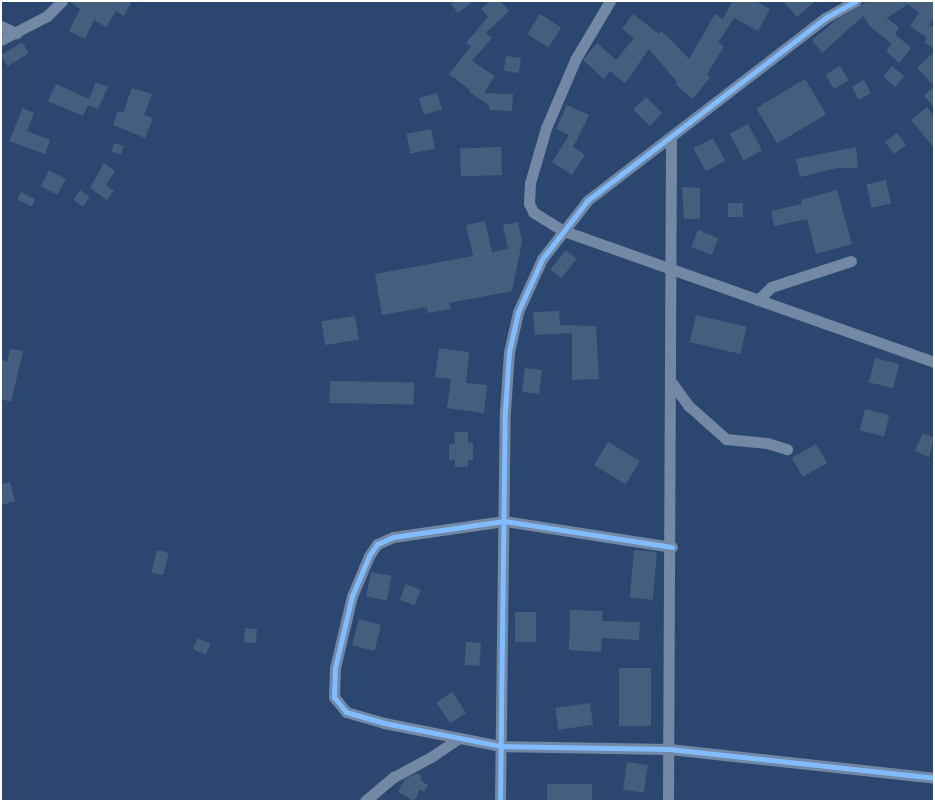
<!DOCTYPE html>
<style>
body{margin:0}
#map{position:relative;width:935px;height:802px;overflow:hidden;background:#2b4770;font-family:"Fira Sans Condensed",sans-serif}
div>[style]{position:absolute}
.building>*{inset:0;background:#465e7e;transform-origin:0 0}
.minor>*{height:11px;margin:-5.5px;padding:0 5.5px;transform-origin:5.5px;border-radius:5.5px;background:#7288a4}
.cycleway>*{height:5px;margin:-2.5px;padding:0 2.5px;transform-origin:2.5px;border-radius:2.5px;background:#80bcff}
span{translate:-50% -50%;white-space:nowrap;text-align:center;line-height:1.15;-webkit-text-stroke:4px #0e428d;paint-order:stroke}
.frame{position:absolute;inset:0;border:2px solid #fff;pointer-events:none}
</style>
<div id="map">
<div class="building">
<i style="clip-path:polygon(69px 1px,132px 1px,124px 16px,116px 11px,106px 27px,94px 20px,85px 39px,69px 31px,80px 9px)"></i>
<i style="clip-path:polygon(455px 1px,473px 1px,458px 13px,451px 4px)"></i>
<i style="clip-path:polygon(490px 1px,500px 1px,509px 11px,486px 33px,492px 38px,472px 61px,495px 76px,484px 93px,513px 94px,512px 111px,489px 110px,489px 105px,469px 92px,470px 90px,449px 74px,471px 46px,466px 43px,488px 17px,481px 9px)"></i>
<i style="clip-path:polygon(732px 1px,755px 1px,770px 9px,758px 31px,734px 18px,718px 43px,724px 46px,707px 74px,710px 77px,693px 99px,675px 84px,677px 82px,649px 49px,625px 83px,610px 71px,604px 79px,583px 60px,597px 43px,616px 60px,634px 38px,622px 29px,633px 14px,659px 34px,662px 31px,689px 59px,715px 14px,723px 19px)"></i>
<i style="clip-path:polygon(783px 1px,815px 1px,797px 17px)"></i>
<i style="clip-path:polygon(868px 1px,934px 1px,934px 18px,929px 25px,934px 27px,934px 49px,924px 42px,927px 38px,910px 26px,919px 13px,908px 4px,887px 18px,899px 28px,895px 34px,911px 48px,899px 63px,886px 51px,892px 44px,871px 27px,863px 16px,822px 53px,812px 40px,836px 20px)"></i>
<i style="left:540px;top:14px;width:25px;height:24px;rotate:32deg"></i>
<i style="left:22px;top:42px;width:13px;height:25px;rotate:58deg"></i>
<i style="clip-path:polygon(934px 52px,934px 86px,917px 68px)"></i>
<i style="left:506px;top:56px;width:15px;height:15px;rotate:8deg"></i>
<i style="left:840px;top:66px;width:17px;height:17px;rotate:59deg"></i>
<i style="left:892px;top:66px;width:16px;height:14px;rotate:40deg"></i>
<i style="left:805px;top:79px;width:41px;height:57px;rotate:59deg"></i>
<i style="left:864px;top:80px;width:15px;height:14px;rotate:62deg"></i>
<i style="clip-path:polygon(96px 82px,108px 87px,98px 109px,88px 105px,83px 116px,48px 101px,56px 84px,89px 99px)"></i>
<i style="clip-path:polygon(934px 87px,934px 108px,924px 95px)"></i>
<i style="clip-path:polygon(132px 88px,152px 94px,144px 115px,153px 118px,145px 138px,113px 125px,118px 111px,123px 113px)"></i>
<i style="left:437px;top:93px;width:17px;height:19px;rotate:73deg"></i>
<i style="left:646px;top:97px;width:23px;height:18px;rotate:45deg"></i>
<i style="clip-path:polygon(567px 105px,589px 115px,573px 147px,585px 155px,572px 175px,552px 162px,569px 135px,556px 129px)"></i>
<i style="clip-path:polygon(927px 107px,934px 116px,934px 148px,911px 120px)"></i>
<i style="clip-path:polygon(23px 108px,34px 113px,27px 131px,50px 140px,45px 154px,9px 141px)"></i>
<i style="left:748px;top:124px;width:30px;height:21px;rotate:62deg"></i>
<i style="left:431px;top:129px;width:20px;height:25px;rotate:79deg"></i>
<i style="left:897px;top:133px;width:15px;height:15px;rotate:53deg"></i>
<i style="left:713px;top:138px;width:26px;height:22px;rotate:62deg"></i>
<i style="left:114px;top:143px;width:10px;height:9px;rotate:17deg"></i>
<i style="left:501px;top:147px;width:28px;height:41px;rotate:88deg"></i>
<i style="clip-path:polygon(856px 147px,858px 168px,837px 168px,800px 177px,796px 159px)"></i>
<i style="clip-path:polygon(104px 163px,115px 171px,106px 185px,114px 191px,107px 200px,90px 188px)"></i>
<i style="left:49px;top:170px;width:19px;height:18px;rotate:28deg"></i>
<i style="left:886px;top:180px;width:24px;height:20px;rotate:78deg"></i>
<i style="clip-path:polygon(682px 187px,700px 188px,700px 219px,684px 219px)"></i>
<i style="left:80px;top:190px;width:12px;height:12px;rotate:35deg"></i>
<i style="clip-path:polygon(837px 190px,852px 244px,816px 254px,807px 219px,774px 226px,771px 211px,802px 204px,801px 200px)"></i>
<i style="left:21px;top:192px;width:16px;height:8px;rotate:27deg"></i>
<i style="left:728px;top:203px;width:15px;height:14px"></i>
<i style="clip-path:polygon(485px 221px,492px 252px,508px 249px,503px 225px,518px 222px,522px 242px,512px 291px,449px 303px,451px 309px,428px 313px,427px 307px,382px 315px,375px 274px,473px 256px,466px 225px)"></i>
<i style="left:698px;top:230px;width:22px;height:18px;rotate:22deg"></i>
<i style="left:566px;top:250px;width:14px;height:25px;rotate:39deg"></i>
<i style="clip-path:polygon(559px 311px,560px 325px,596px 326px,599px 379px,572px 380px,572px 333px,535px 335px,533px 312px)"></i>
<i style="left:696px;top:315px;width:52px;height:28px;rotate:13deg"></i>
<i style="left:355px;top:316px;width:24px;height:34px;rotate:81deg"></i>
<i style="clip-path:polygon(439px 348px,469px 352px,466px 383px,487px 385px,484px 413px,447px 408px,451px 379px,435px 377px)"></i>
<i style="clip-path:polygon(10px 349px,23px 351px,11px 402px,1px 399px,1px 359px,7px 362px)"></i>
<i style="left:875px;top:358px;width:25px;height:25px;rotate:14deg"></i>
<i style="left:525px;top:368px;width:17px;height:24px;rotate:7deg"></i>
<i style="left:330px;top:381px;width:84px;height:22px;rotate:1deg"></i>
<i style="left:865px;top:409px;width:25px;height:22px;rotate:14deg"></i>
<i style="clip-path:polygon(454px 432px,468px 432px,468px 443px,473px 443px,473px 460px,468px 460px,468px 467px,455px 467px,455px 460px,449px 460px,449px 444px,455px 444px)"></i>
<i style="clip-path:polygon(923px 433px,934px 438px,929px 457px,915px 451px)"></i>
<i style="left:608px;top:442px;width:37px;height:27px;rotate:31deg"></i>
<i style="left:816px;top:444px;width:22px;height:28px;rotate:60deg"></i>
<i style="clip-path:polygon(10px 482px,15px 501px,1px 505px,1px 484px)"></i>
<i style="left:157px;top:550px;width:12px;height:23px;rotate:14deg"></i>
<i style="left:634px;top:550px;width:23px;height:48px;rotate:5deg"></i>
<i style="left:371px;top:572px;width:21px;height:25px;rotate:11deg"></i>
<i style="left:406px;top:584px;width:16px;height:17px;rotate:22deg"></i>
<i style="clip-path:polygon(570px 610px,603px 611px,602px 621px,640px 622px,639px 640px,602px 638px,601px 652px,569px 650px)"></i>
<i style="left:515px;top:612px;width:21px;height:30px"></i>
<i style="left:359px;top:619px;width:23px;height:27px;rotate:15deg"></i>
<i style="left:245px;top:628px;width:12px;height:14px;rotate:5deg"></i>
<i style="left:198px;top:638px;width:14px;height:12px;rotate:25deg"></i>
<i style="left:466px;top:642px;width:15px;height:23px;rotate:4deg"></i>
<i style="left:619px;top:668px;width:32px;height:58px"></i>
<i style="left:452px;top:692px;width:25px;height:19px;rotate:56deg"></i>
<i style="left:590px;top:703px;width:22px;height:35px;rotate:82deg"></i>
<i style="left:627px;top:762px;width:21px;height:28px;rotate:8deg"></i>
<i style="clip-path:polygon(417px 773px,422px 776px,420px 780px,428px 785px,424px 792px,420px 789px,414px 801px,398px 792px,405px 779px)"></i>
<i style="left:547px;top:784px;width:45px;height:17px"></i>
</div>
<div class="minor">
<i style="left:610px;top:1px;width:66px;rotate:120.8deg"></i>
<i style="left:576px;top:58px;width:76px;rotate:113.2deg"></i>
<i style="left:546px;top:128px;width:57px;rotate:106.2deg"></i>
<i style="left:530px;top:183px;width:20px;rotate:93deg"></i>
<i style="left:529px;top:203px;width:10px;rotate:66deg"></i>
<i style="left:533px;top:212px;width:36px;rotate:32deg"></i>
<i style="left:564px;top:231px;width:393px;rotate:19.5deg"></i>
<i style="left:1px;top:26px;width:17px;rotate:25deg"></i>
<i style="left:1px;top:40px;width:52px;rotate:-27.6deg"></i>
<i style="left:47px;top:16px;width:21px;rotate:-45deg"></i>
<i style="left:758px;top:300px;width:18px;rotate:-45deg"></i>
<i style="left:771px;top:287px;width:84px;rotate:-18deg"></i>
<i style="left:672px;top:383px;width:29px;rotate:54deg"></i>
<i style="left:689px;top:406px;width:50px;rotate:41.7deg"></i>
<i style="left:726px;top:439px;width:41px;rotate:5.6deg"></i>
<i style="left:767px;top:443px;width:21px;rotate:17deg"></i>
<i style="left:672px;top:547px;width:170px;rotate:-171.2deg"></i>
<i style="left:504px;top:521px;width:112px;rotate:171.8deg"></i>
<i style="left:393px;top:537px;width:17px;rotate:156deg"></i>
<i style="left:377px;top:544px;width:14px;rotate:124deg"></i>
<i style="left:369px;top:556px;width:43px;rotate:113deg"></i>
<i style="left:352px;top:596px;width:74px;rotate:103.3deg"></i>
<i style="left:335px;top:668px;width:29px;rotate:92deg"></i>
<i style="left:334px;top:697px;width:19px;rotate:51deg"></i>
<i style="left:346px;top:712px;width:40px;rotate:16deg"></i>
<i style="left:384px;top:723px;width:118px;rotate:11.2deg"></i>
<i style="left:500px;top:746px;width:169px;rotate:1deg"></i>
<i style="left:669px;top:749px;width:267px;rotate:6.2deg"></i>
<i style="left:365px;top:801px;width:38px;rotate:-40deg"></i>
<i style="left:394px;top:777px;width:42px;rotate:-28.4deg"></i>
<i style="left:431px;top:757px;width:34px;rotate:-34deg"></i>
<i style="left:500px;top:801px;width:390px;rotate:-89.3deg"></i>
<i style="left:505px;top:411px;width:59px;rotate:-86.1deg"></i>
<i style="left:509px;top:352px;width:41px;rotate:-77.3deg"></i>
<i style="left:518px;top:312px;width:58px;rotate:-65.6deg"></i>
<i style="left:542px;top:259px;width:75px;rotate:-52.1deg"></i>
<i style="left:588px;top:200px;width:299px;rotate:-37.5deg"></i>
<i style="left:825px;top:18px;width:35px;rotate:-29deg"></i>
<i style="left:668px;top:801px;width:664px;rotate:-89.74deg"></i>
</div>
<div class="cycleway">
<i style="left:672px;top:547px;width:170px;rotate:-171.2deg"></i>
<i style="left:504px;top:521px;width:112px;rotate:171.8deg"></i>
<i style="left:393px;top:537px;width:17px;rotate:156deg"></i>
<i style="left:377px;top:544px;width:14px;rotate:124deg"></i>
<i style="left:369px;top:556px;width:43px;rotate:113deg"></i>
<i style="left:352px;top:596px;width:74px;rotate:103.3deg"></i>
<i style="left:335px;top:668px;width:29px;rotate:92deg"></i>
<i style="left:334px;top:697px;width:19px;rotate:51deg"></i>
<i style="left:346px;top:712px;width:40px;rotate:16deg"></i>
<i style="left:384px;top:723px;width:118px;rotate:11.2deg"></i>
<i style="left:500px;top:746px;width:169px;rotate:1deg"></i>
<i style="left:669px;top:749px;width:267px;rotate:6.2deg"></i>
<i style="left:500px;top:801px;width:390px;rotate:-89.3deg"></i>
<i style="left:505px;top:411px;width:59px;rotate:-86.1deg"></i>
<i style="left:509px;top:352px;width:41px;rotate:-77.3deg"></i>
<i style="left:518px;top:312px;width:58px;rotate:-65.6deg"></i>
<i style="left:542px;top:259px;width:75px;rotate:-52.1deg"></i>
<i style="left:588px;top:200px;width:299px;rotate:-37.5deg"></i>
<i style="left:825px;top:18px;width:35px;rotate:-29deg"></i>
</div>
<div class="frame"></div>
</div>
